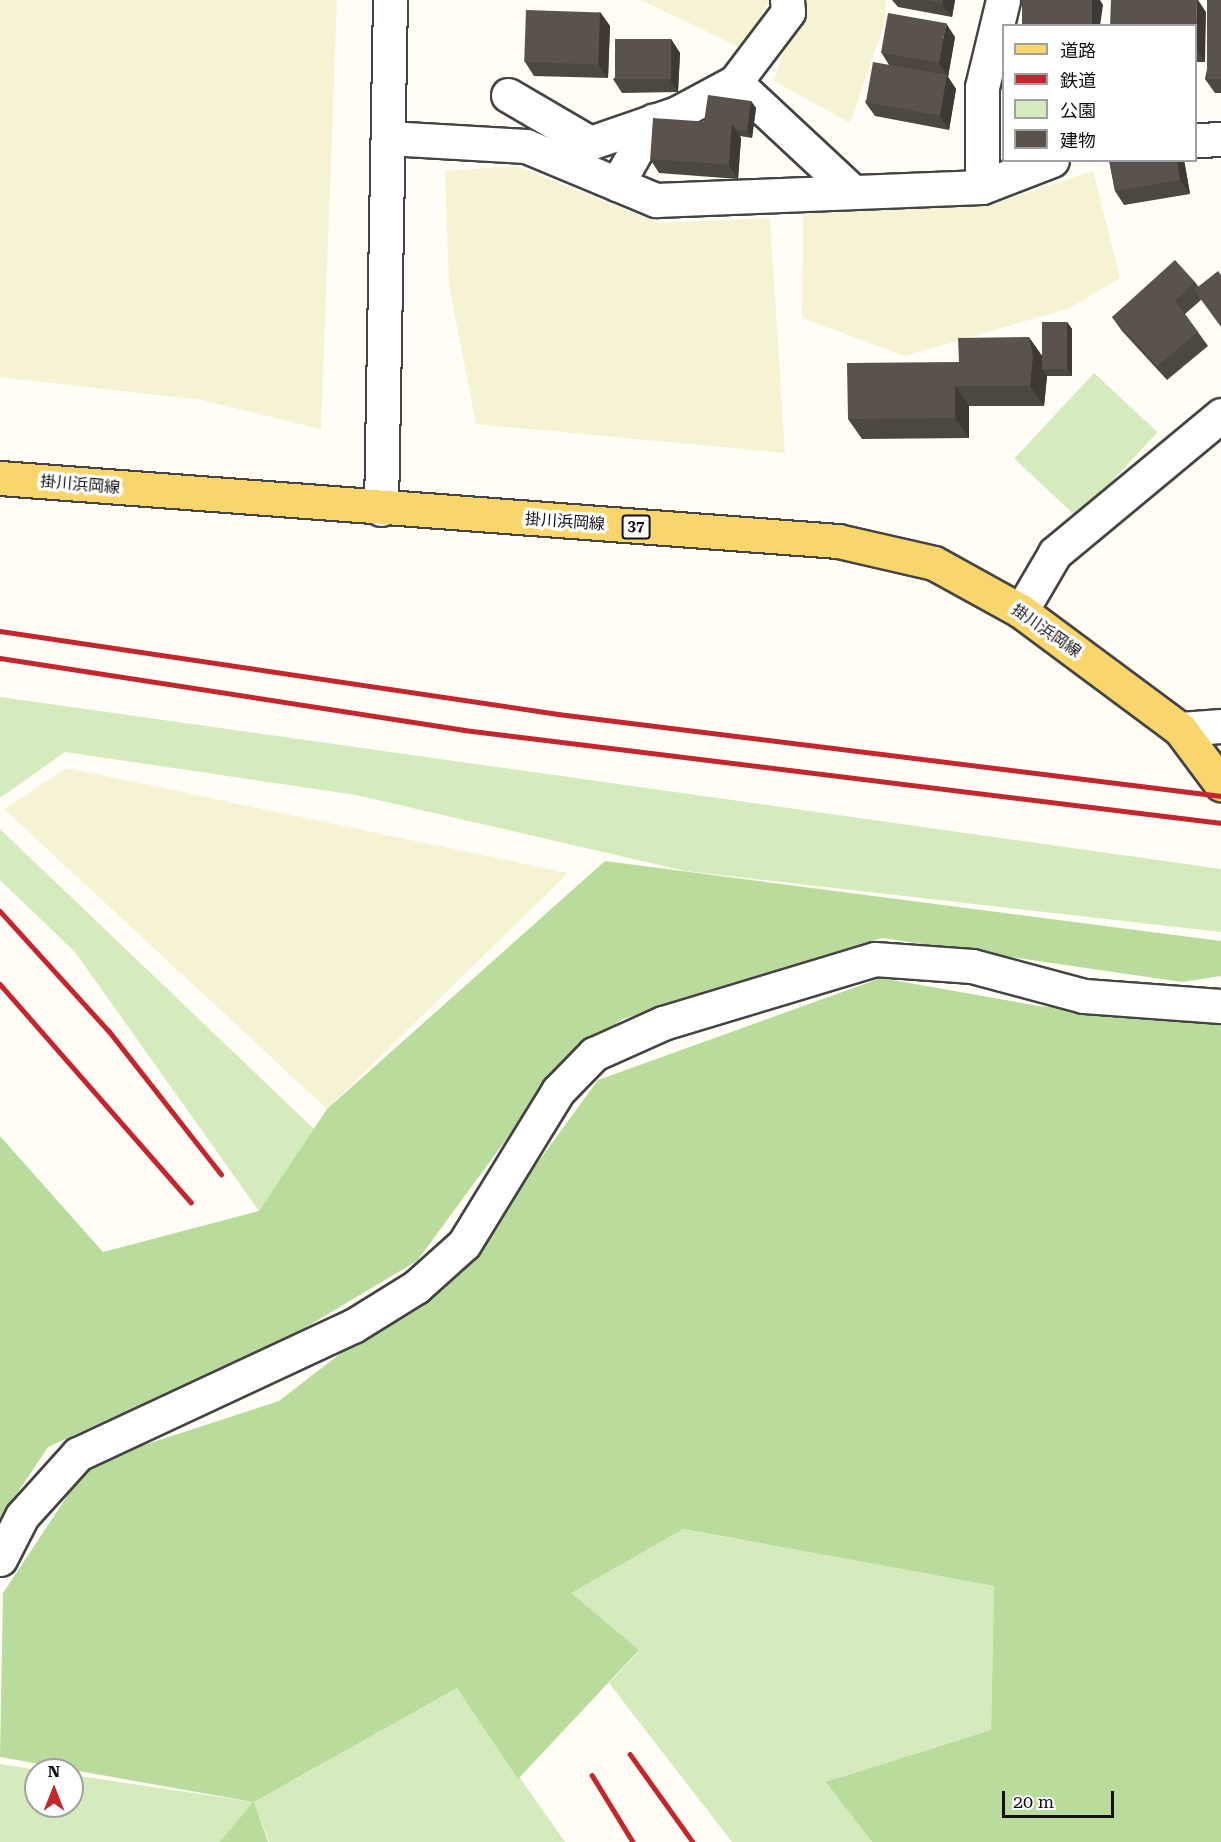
<!DOCTYPE html>
<meta charset="utf-8">
<style>
body{margin:0}
#map{position:relative;width:1221px;height:1842px;overflow:hidden;background:#fffdf5;font-family:"Roboto Serif","Noto Sans JP",serif}
div>[style]{position:absolute}
.farmland>*{inset:0;background:#f6f3d4}
.green>*{inset:0;background:#d5ebbd;transform-origin:0 0}
.forest>*{inset:0;background:#b9dc9c}
.roads{filter:drop-shadow(2px 0 #444) drop-shadow(-2px 0 #444) drop-shadow(0 2px #444) drop-shadow(0 -2px #444)}
.minor>*{height:33px;margin:-16.5px;padding:0 16.5px;transform-origin:16.5px;border-radius:16.5px;background:#fff}
.major>*{height:33px;margin:-16.5px;padding:0 16.5px;transform-origin:16.5px;border-radius:16.5px;background:#f9d66b}
.rail>*{height:4.5px;margin:-2.25px;padding:0 2.25px;transform-origin:2.25px;border-radius:2.25px;background:#c4262e}
.wall>*{inset:0;background:#4d4742}
.shaded-wall>*{inset:0;background:#3f3936}
.building>*{inset:0;background:#5a524d;transform-origin:0 0}
span{translate:-50% -50%;white-space:nowrap;text-align:center;line-height:1.15;-webkit-text-stroke:6px #fff;paint-order:stroke}
.shield-label span{padding:2px 4px;background:#fff;border:2px solid;border-radius:4px;-webkit-text-stroke-width:0}
.shield-label{font-size:15px;color:#111;font-weight:700}
.street-label{font-size:16px;color:#111}
.legend{position:absolute;left:1002px;top:24px;width:195px;height:138px;box-sizing:border-box;background:#fff;border:2px solid #a0a0a0;margin:0;padding:8px 10px;list-style:none;font-size:18px;color:#111}
.legend li{display:flex;align-items:center;gap:12px;height:30px}
.legend b{width:30px;border:2px solid #a0a0a0}
.north{position:absolute;left:24px;top:1758px;width:60px;height:60px;box-sizing:border-box;background:#fff;border:2px solid #a0a0a0;border-radius:50%;rotate:0deg;font-size:16px;font-weight:700;line-height:24px;text-align:center;color:#111}
.north::after{content:'';display:block;margin:auto;width:21px;height:27px;background:#c4262e;clip-path:polygon(50% 0,100% 100%,50% 72%,0 100%)}
.scale{position:absolute;left:1002px;top:1791px;width:112px;height:27px;box-sizing:border-box;border:3px solid #111;border-top:0;padding-left:8px;font-size:18px;line-height:21px;white-space:nowrap;color:#111;-webkit-text-stroke:4px #fff;paint-order:stroke}
</style>
<div id="map">
<div class="farmland">
<i style="clip-path:polygon(0 0,337px 0,321px 429px,201px 400px,0 377px)"></i>
<i style="clip-path:polygon(641px 0,788px 0,788px 12px,767px 4px,743px 49px)"></i>
<i style="clip-path:polygon(800px 0,886px 0,885px 22px,850px 123px,774px 81px)"></i>
<i style="clip-path:polygon(516px 166px,658px 223px,770px 218px,785px 453px,476px 424px,449px 286px,445px 171px)"></i>
<i style="clip-path:polygon(1093px 171px,1120px 278px,1070px 308px,905px 356px,802px 318px,803px 213px,987px 206px)"></i>
<i style="clip-path:polygon(67px 768px,568px 873px,327px 1109px,4px 809px)"></i>
</div>
<div class="green">
<i style="left:1094px;top:373px;width:87px;height:117px;rotate:43deg"></i>
<i style="clip-path:polygon(0 697px,1221px 869px,1221px 932px,685px 871px,356px 795px,65px 752px,0 798px)"></i>
<i style="clip-path:polygon(0 829px,315px 1130px,259px 1211px,75px 952px,0 880px)"></i>
<i style="clip-path:polygon(682px 1529px,994px 1586px,991px 1730px,827px 1782px,872px 1842px,732px 1842px,609px 1683px,639px 1651px,570px 1593px)"></i>
<i style="clip-path:polygon(457px 1688px,565px 1842px,269px 1842px,254px 1802px,227px 1842px,0 1842px,0 1764px,38px 1770px,36px 1806px,72px 1806px,72px 1775px,254px 1802px)"></i>
</div>
<div class="forest">
<i style="clip-path:polygon(605px 861px,1221px 941px,1221px 976px,1182px 982px,882px 938px,623px 1019px,569px 1054px,417px 1261px,286px 1339px,48px 1447px,0 1519px,0 1136px,103px 1252px,259px 1211px,327px 1109px)"></i>
<i style="clip-path:polygon(881px 978px,1039px 1006px,1221px 1022px,1221px 1842px,872px 1842px,826px 1782px,991px 1730px,994px 1586px,683px 1529px,571px 1593px,639px 1650px,518px 1779px,457px 1688px,254px 1802px,268px 1842px,220px 1842px,253px 1802px,0 1757px,3px 1593px,89px 1463px,279px 1401px,473px 1251px,598px 1080px)"></i>
</div>
<div class="roads">
<div class="minor">
<i style="left:787px;top:0;width:12px;rotate:85deg"></i>
<i style="left:788px;top:12px;width:88px;rotate:127.1deg"></i>
<i style="left:735px;top:82px;width:161px;rotate:43deg"></i>
<i style="left:508px;top:95px;width:95px;rotate:30.3deg"></i>
<i style="left:590px;top:143px;width:92px;rotate:-19deg"></i>
<i style="left:677px;top:113px;width:66px;rotate:-28.1deg"></i>
<i style="left:388px;top:138px;width:138px;rotate:3.3deg"></i>
<i style="left:526px;top:146px;width:141px;rotate:22.6deg"></i>
<i style="left:656px;top:200px;width:326px;rotate:-2.3deg"></i>
<i style="left:982px;top:187px;width:75px;rotate:-21.1deg"></i>
<i style="left:1196px;top:140px;width:25px;rotate:-2deg"></i>
<i style="left:617px;top:184px;width:73px;rotate:-60.3deg"></i>
<i style="left:982px;top:187px;width:100px;rotate:-90deg"></i>
<i style="left:982px;top:87px;width:89px;rotate:-76.4deg"></i>
<i style="left:381px;top:509px;width:509px;rotate:-88.99deg"></i>
<i style="left:1021px;top:611px;width:67px;rotate:-59.6deg"></i>
<i style="left:1055px;top:553px;width:216px;rotate:-39.7deg"></i>
<i style="left:1180px;top:729px;width:41px;rotate:-4.2deg"></i>
<i style="left:0;top:1559px;width:48px;rotate:-62.9deg"></i>
<i style="left:22px;top:1516px;width:84px;rotate:-47.9deg"></i>
<i style="left:78px;top:1454px;width:303px;rotate:-25deg"></i>
<i style="left:353px;top:1326px;width:74px;rotate:-31.8deg"></i>
<i style="left:416px;top:1287px;width:64px;rotate:-41.9deg"></i>
<i style="left:464px;top:1244px;width:180px;rotate:-58.4deg"></i>
<i style="left:558px;top:1091px;width:52px;rotate:-45.8deg"></i>
<i style="left:594px;top:1054px;width:76px;rotate:-24.2deg"></i>
<i style="left:663px;top:1023px;width:221px;rotate:-16.8deg"></i>
<i style="left:875px;top:959px;width:97px;rotate:4.1deg"></i>
<i style="left:972px;top:966px;width:116px;rotate:15deg"></i>
<i style="left:1084px;top:996px;width:137px;rotate:4.2deg"></i>
</div>
<div class="major">
<i style="left:0;top:478px;width:840px;rotate:4.3deg"></i>
<i style="left:838px;top:541px;width:98px;rotate:12.9deg"></i>
<i style="left:934px;top:563px;width:99px;rotate:28.9deg"></i>
<i style="left:1021px;top:611px;width:198px;rotate:36.6deg"></i>
<i style="left:1180px;top:729px;width:69px;rotate:53.3deg"></i>
</div>
</div>
<div class="rail">
<i style="left:0;top:631px;width:564px;rotate:8.46deg"></i>
<i style="left:558px;top:714px;width:668px;rotate:7.05deg"></i>
<i style="left:0;top:658px;width:470px;rotate:8.8deg"></i>
<i style="left:464px;top:730px;width:763px;rotate:7deg"></i>
<i style="left:0;top:911px;width:162px;rotate:47.8deg"></i>
<i style="left:109px;top:1031px;width:182px;rotate:51.9deg"></i>
<i style="left:0;top:984px;width:290px;rotate:48.8deg"></i>
<i style="left:630px;top:1754px;width:108px;rotate:54.4deg"></i>
<i style="left:592px;top:1775px;width:79px;rotate:58.5deg"></i>
</div>
<div class="wall">
<i style="clip-path:polygon(892px 0,955px 0,952px 17px,898px 7px)"></i>
<i style="clip-path:polygon(1198px 0,1205px 62px,1196px 62px,1196px 26px)"></i>
<i style="clip-path:polygon(1221px 0,1221px 93px,1215px 93px,1205px 79px)"></i>
<i style="clip-path:polygon(600px 12px,610px 26px,608px 78px,534px 76px,525px 62px)"></i>
<i style="clip-path:polygon(955px 37px,948px 77px,956px 89px,949px 130px,875px 116px,865px 102px,889px 65px,881px 52px)"></i>
<i style="clip-path:polygon(671px 39px,680px 53px,678px 92px,622px 93px,613px 79px)"></i>
<i style="clip-path:polygon(751px 101px,756px 108px,752px 138px,740px 136px,741px 138px,738px 179px,659px 173px,650px 159px,704px 122px)"></i>
<i style="clip-path:polygon(1109px 160px,1184px 160px,1190px 194px,1124px 205px,1115px 191px)"></i>
<i style="clip-path:polygon(1195px 282px,1198px 286px,1201px 300px,1185px 314px,1208px 346px,1167px 380px,1122px 331px,1112px 317px)"></i>
<i style="clip-path:polygon(1067px 322px,1072px 329px,1072px 376px,1047px 376px,1044px 406px,969px 406px,969px 438px,862px 439px,848px 419px,959px 362px,1042px 355px)"></i>
</div>
<div class="shaded-wall">
<i style="clip-path:polygon(943px 0,955px 0,952px 17px,942px 3px)"></i>
<i style="clip-path:polygon(1092px 0,1100px 0,1103px 5px,1100px 26px,1089px 26px)"></i>
<i style="clip-path:polygon(1197px 0,1198px 0,1206px 12px,1205px 62px,1196px 48px)"></i>
<i style="clip-path:polygon(600px 12px,610px 26px,608px 78px,598px 64px)"></i>
<i style="clip-path:polygon(946px 23px,955px 37px,948px 77px,939px 63px)"></i>
<i style="clip-path:polygon(671px 39px,680px 53px,678px 92px,669px 78px)"></i>
<i style="clip-path:polygon(947px 75px,956px 89px,949px 130px,940px 116px)"></i>
<i style="clip-path:polygon(751px 101px,756px 108px,752px 138px,747px 131px)"></i>
<i style="clip-path:polygon(732px 124px,741px 138px,738px 179px,729px 165px)"></i>
<i style="clip-path:polygon(1177px 160px,1184px 160px,1190px 194px,1180px 180px)"></i>
<i style="clip-path:polygon(1067px 322px,1072px 329px,1072px 376px,1067px 369px)"></i>
<i style="clip-path:polygon(1029px 337px,1043px 357px,1042px 369px,1047px 376px,1044px 406px,1030px 386px)"></i>
<i style="clip-path:polygon(955px 386px,969px 406px,969px 438px,955px 418px)"></i>
</div>
<div class="building">
<i style="clip-path:polygon(926px 0,943px 0,942px 3px)"></i>
<i style="left:1022px;top:0;width:70px;height:26px"></i>
<i style="clip-path:polygon(1111px 0,1197px 0,1196px 48px,1196px 26px,1110px 26px)"></i>
<i style="left:1207px;top:0;width:14px;height:79px"></i>
<i style="left:526px;top:10px;width:74px;height:52px;rotate:2deg"></i>
<i style="left:888px;top:13px;width:59px;height:40px;rotate:10deg"></i>
<i style="left:615px;top:39px;width:56px;height:40px"></i>
<i style="left:873px;top:62px;width:75px;height:41px;rotate:10deg"></i>
<i style="clip-path:polygon(708px 95px,751px 101px,747px 131px,735px 129px,732px 124px,704px 122px)"></i>
<i style="left:653px;top:118px;width:79px;height:41px;rotate:4deg"></i>
<i style="clip-path:polygon(1109px 160px,1177px 160px,1180px 180px,1115px 191px)"></i>
<i style="clip-path:polygon(1175px 260px,1195px 282px,1175px 301px,1198px 332px,1157px 366px,1112px 317px)"></i>
<i style="clip-path:polygon(1218px 271px,1221px 275px,1221px 327px,1194px 290px)"></i>
<i style="left:1042px;top:322px;width:25px;height:47px"></i>
<i style="clip-path:polygon(1029px 337px,1033px 356px,1030px 386px,955px 386px,955px 418px,848px 419px,847px 363px,959px 362px,958px 338px)"></i>
</div>
<div class="shield-label">
<span style="left:636px;top:527px">37</span>
</div>
<div class="street-label">
<span style="left:80px;top:485px;rotate:5deg">掛川浜岡線</span>
<span style="left:565px;top:522px;rotate:4deg">掛川浜岡線</span>
<span style="left:1046px;top:631px;rotate:35deg">掛川浜岡線</span>
</div>
<ul class="legend">
<li><b style="height:8px;background:#f9d66b"></b>道路</li>
<li><b style="height:8px;background:#c4262e"></b>鉄道</li>
<li><b style="height:16px;background:#d5ebbd"></b>公園</li>
<li><b style="height:16px;background:#5a524d"></b>建物</li>
</ul>
<div class="north">N</div>
<div class="scale">20 m</div>
</div>
